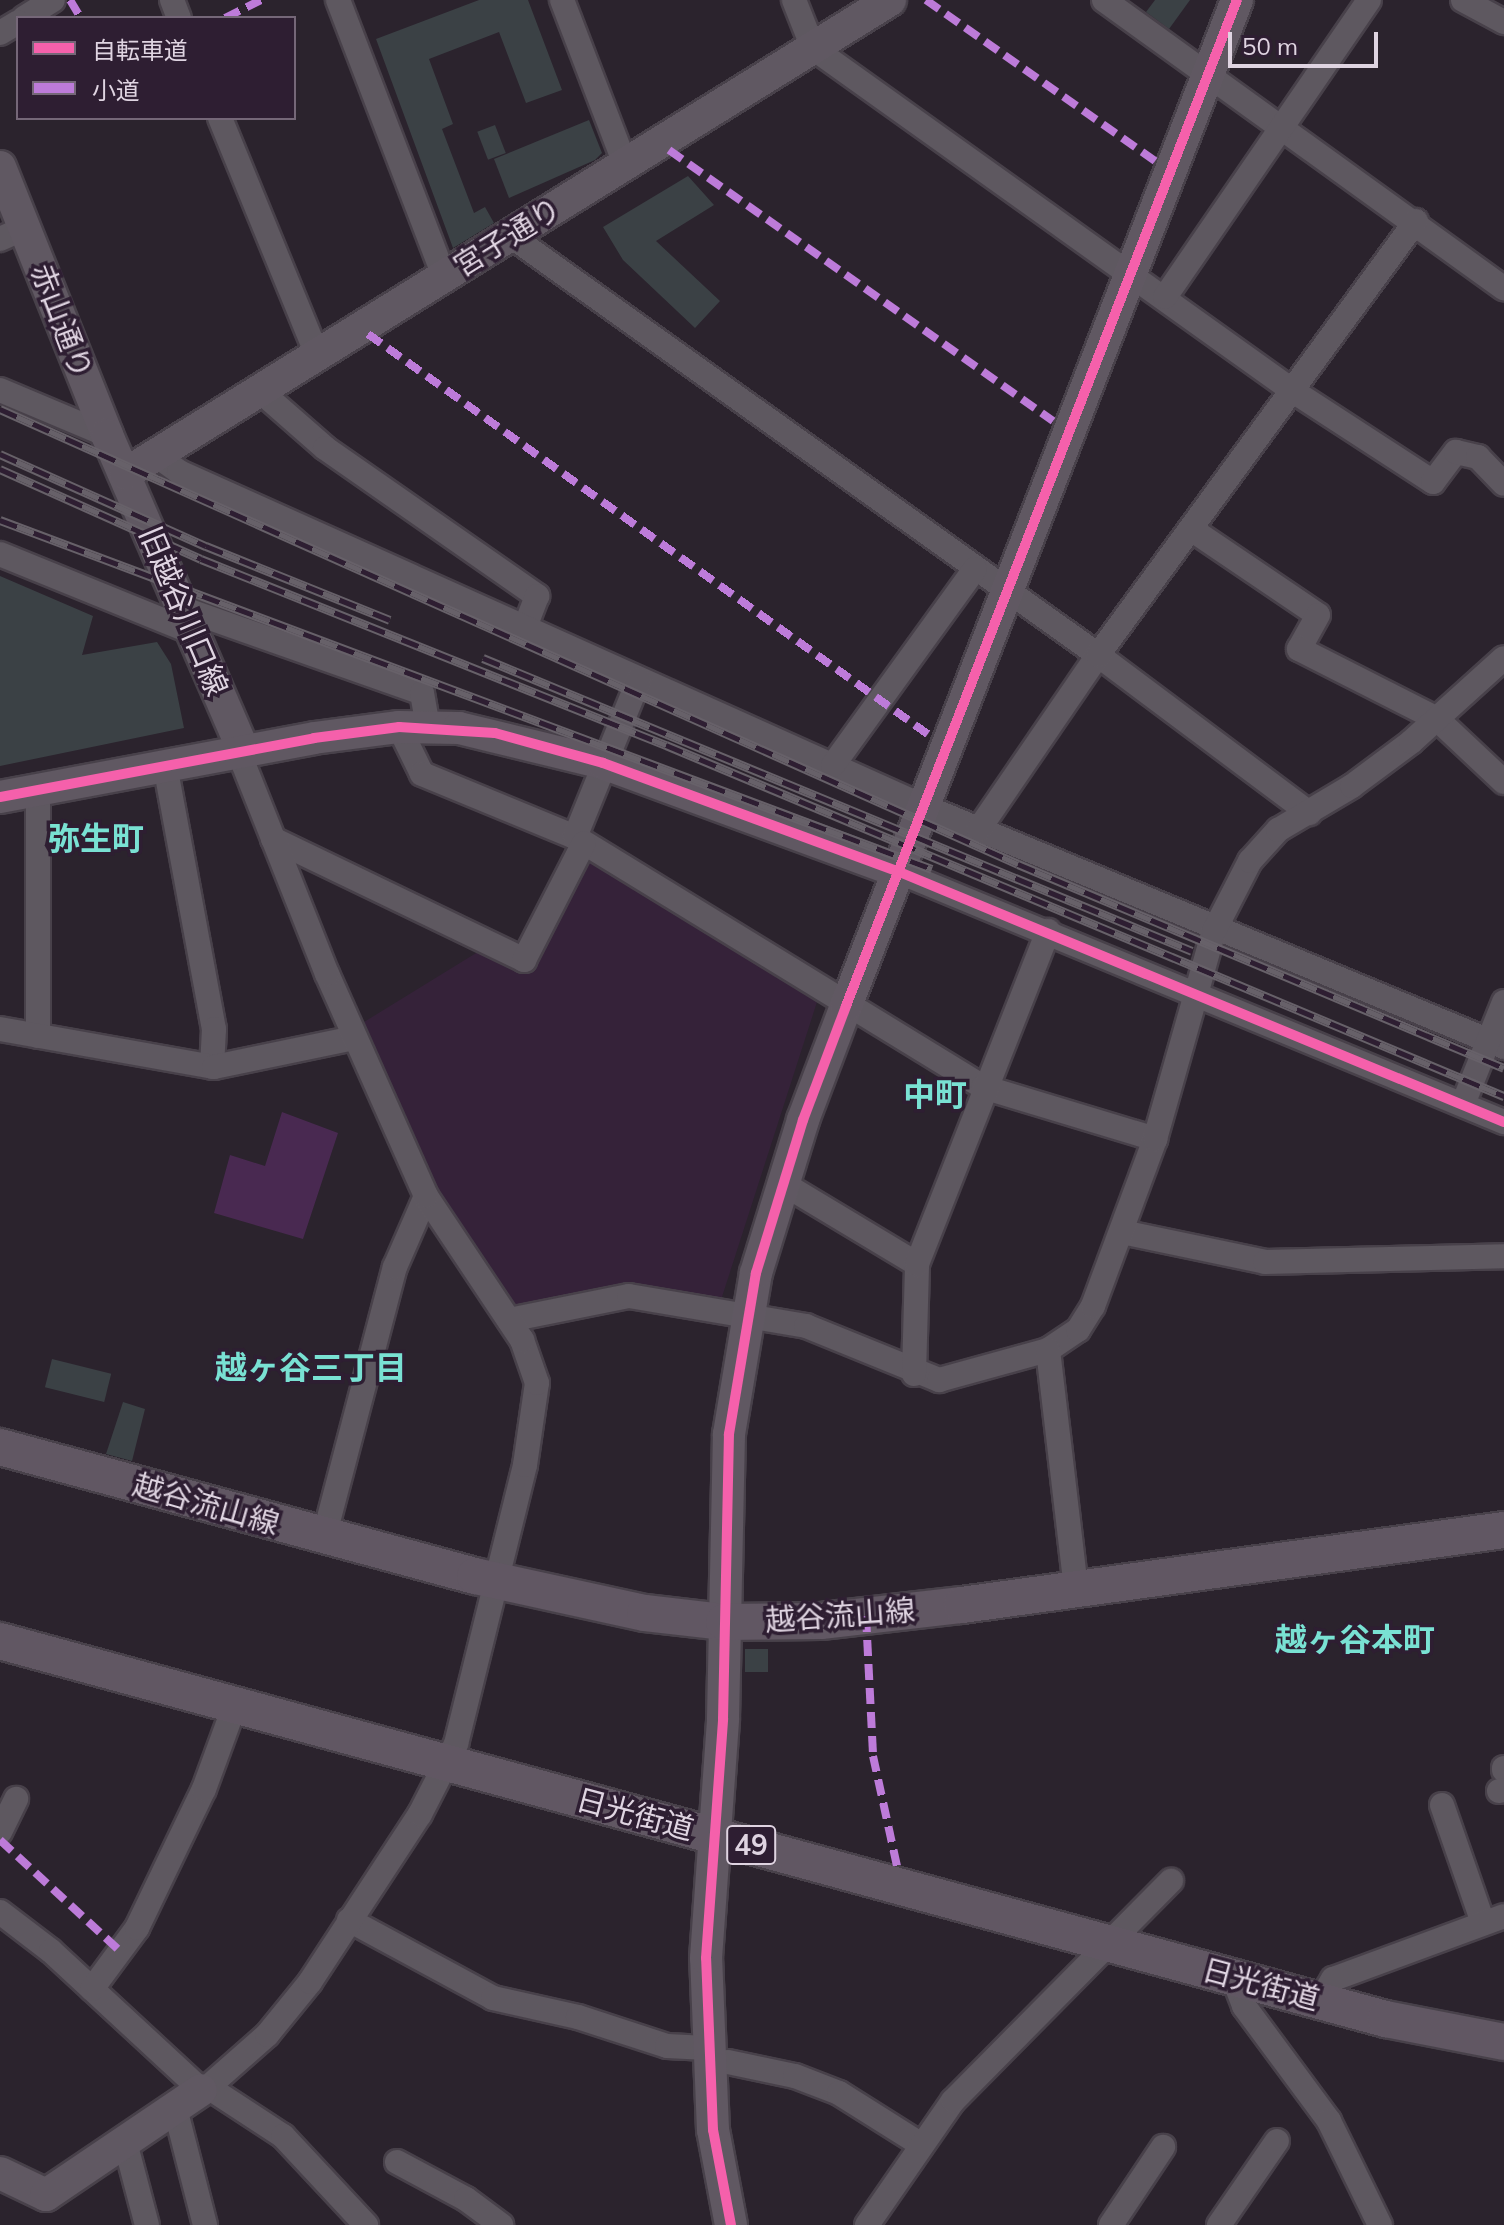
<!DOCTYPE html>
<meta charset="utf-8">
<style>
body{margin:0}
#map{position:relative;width:1504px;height:2225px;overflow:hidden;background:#2b232d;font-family:Mulish,"Noto Sans JP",sans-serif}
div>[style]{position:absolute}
.built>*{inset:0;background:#352239}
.green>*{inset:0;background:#492951}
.building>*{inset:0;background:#3b4145;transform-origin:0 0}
.roads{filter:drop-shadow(2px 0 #48414a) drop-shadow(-2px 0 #48414a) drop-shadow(0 2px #48414a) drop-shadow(0 -2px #48414a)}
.street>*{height:24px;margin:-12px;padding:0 12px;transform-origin:12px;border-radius:12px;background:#5e5860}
.secondary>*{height:32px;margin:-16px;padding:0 16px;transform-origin:16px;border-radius:16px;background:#605862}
.primary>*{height:36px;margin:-18px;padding:0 18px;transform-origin:18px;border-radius:18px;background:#615763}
.rail>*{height:9px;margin-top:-4.5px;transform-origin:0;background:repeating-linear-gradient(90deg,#2e1e32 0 18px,#676169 0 36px);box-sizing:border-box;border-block:2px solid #676169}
.quiet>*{height:8px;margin-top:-4px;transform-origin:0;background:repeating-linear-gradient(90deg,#bd7bd9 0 16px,transparent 0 24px)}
.cycleway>*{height:10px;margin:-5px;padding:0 5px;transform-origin:5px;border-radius:5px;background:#f560ab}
span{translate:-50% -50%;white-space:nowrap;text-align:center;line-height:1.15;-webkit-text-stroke:7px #2e1e32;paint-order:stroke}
.shield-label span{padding:2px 6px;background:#2e1e32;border:2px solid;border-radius:6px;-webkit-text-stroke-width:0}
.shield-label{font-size:28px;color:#dfd4e1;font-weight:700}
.street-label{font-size:30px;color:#dfd4e1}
.neighbourhood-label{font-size:32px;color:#79e1d3;font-weight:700}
.legend{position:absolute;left:16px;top:16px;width:280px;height:104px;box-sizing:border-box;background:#2e1e32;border:2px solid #756778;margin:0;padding:10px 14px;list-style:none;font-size:24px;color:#dfd4e1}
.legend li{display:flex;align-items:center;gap:16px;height:40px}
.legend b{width:40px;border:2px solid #756778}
.scale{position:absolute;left:1228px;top:32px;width:150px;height:36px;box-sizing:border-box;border:4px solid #dfd4e1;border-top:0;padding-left:10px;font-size:24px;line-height:28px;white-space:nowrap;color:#dfd4e1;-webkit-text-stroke:6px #2e1e32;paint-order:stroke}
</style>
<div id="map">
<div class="built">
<i style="clip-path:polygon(591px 862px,817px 1002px,721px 1300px,513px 1309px,450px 1211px,408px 1131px,364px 1022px,481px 950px,528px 969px,578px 863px)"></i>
</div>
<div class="green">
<i style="clip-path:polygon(282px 1112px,338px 1133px,303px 1239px,214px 1213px,230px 1155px,265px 1166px)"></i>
</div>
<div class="building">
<i style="clip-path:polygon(479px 0,528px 0,562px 90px,526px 103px,499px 32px,429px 59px,453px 124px,442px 129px,474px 213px,485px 207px,494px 223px,453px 248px,376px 39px)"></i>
<i style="clip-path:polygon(1155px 0,1190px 0,1169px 29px,1146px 12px)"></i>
<i style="clip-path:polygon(589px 120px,602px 153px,595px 160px,509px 198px,494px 159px)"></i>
<i style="left:495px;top:125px;width:30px;height:19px;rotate:69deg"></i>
<i style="clip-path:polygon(688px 176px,714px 205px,656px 241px,720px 301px,695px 328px,623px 260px,603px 227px)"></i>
<i style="clip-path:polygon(0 576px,93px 616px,82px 655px,157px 642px,171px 664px,184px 728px,0 766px)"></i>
<i style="left:52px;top:1359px;width:61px;height:29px;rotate:14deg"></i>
<i style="clip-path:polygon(123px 1402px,145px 1409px,132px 1461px,106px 1454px)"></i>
<i style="left:745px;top:1649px;width:23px;height:23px"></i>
</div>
<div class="roads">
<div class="street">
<i style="left:172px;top:0;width:19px;rotate:69deg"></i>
<i style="left:338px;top:0;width:296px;rotate:69deg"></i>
<i style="left:562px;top:0;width:176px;rotate:69deg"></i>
<i style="left:794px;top:0;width:52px;rotate:68.4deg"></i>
<i style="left:813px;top:48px;width:590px;rotate:35.55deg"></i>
<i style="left:1293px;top:391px;width:167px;rotate:33deg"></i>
<i style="left:1433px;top:482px;width:38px;rotate:-53deg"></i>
<i style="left:1456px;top:452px;width:23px;rotate:13deg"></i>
<i style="left:1478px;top:457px;width:37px;rotate:46deg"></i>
<i style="left:1104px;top:0;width:493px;rotate:35.8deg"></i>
<i style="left:1463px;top:0;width:47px;rotate:28.2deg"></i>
<i style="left:24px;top:18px;width:34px;rotate:-32deg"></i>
<i style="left:0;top:33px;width:21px;rotate:-31deg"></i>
<i style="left:220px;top:118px;width:256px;rotate:67.7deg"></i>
<i style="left:511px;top:236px;width:721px;rotate:35.52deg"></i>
<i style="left:1098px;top:655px;width:264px;rotate:36.8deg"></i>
<i style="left:0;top:239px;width:27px;rotate:-24deg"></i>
<i style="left:1165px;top:297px;width:360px;rotate:-55.5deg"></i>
<i style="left:0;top:390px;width:116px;rotate:22.8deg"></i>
<i style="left:260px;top:391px;width:86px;rotate:41.2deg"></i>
<i style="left:325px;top:448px;width:259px;rotate:34.9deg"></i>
<i style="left:537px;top:596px;width:34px;rotate:111deg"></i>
<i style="left:156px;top:455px;width:29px;rotate:36deg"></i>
<i style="left:179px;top:472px;width:816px;rotate:24.18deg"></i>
<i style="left:923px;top:806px;width:629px;rotate:22.53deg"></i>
<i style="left:1191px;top:529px;width:153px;rotate:34.1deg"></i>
<i style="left:1318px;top:615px;width:39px;rotate:119deg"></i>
<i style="left:1299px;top:649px;width:155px;rotate:26.9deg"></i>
<i style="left:1437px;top:719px;width:92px;rotate:43.2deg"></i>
<i style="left:0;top:554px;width:210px;rotate:22.1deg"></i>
<i style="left:184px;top:609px;width:252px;rotate:19.4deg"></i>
<i style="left:422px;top:693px;width:35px;rotate:80deg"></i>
<i style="left:399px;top:727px;width:52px;rotate:63.9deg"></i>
<i style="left:422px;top:774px;width:165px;rotate:22.4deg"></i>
<i style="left:575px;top:837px;width:479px;rotate:31.5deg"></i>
<i style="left:983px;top:1087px;width:180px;rotate:16.8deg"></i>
<i style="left:165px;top:765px;width:269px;rotate:79.5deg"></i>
<i style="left:214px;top:1029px;width:38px;rotate:93deg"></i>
<i style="left:833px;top:765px;width:242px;rotate:-54.1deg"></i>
<i style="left:38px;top:791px;width:245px;rotate:90deg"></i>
<i style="left:979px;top:829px;width:211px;rotate:-55.6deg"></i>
<i style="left:1098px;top:655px;width:538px;rotate:-53.77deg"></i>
<i style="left:575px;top:837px;width:170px;rotate:-67.9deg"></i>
<i style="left:273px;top:839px;width:279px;rotate:25.7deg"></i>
<i style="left:524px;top:960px;width:131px;rotate:-62.9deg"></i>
<i style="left:897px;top:871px;width:657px;rotate:22.47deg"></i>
<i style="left:0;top:1029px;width:217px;rotate:10.1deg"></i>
<i style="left:214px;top:1067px;width:143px;rotate:-11.7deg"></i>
<i style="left:1463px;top:1104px;width:110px;rotate:-68.1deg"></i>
<i style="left:782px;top:1183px;width:157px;rotate:31deg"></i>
<i style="left:1122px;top:1232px;width:146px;rotate:11.8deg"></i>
<i style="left:1265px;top:1262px;width:239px;rotate:-1.4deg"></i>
<i style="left:509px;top:1320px;width:122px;rotate:-11.3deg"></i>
<i style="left:629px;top:1296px;width:180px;rotate:9.6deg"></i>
<i style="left:806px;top:1326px;width:144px;rotate:22.1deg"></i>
<i style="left:939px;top:1380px;width:113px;rotate:-15.4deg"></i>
<i style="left:1048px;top:1350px;width:36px;rotate:-34deg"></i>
<i style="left:1078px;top:1330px;width:28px;rotate:-58deg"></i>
<i style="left:1093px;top:1306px;width:178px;rotate:-69.6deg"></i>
<i style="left:1155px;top:1139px;width:216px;rotate:-74.2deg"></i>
<i style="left:1214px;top:931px;width:79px;rotate:-62.8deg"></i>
<i style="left:1250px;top:861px;width:42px;rotate:-47.9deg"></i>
<i style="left:1278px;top:830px;width:86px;rotate:-30.7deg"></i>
<i style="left:1352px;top:786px;width:74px;rotate:-36.7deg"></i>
<i style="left:1411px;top:742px;width:125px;rotate:-42.1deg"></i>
<i style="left:1048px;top:1350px;width:240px;rotate:83.3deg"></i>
<i style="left:914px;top:1374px;width:110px;rotate:-88.4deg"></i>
<i style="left:917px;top:1264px;width:358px;rotate:-68.5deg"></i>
<i style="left:324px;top:1537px;width:279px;rotate:-75.3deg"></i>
<i style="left:395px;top:1267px;width:77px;rotate:-66.4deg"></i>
<i style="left:1504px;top:1768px;width:2px;rotate:90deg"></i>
<i style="left:1499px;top:1791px;width:5px;rotate:-11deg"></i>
<i style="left:1442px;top:1805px;width:125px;rotate:70.8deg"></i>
<i style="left:0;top:1832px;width:37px;rotate:-64deg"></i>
<i style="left:0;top:1912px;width:64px;rotate:37.4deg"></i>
<i style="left:51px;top:1951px;width:205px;rotate:42.8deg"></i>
<i style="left:201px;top:2090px;width:8px;rotate:-23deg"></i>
<i style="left:208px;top:2087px;width:90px;rotate:33.2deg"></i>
<i style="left:283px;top:2136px;width:122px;rotate:47deg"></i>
<i style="left:349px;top:1920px;width:164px;rotate:28.4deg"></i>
<i style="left:493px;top:1998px;width:87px;rotate:12.6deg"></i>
<i style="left:578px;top:2017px;width:94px;rotate:18deg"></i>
<i style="left:667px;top:2046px;width:40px;rotate:2.9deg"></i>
<i style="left:1233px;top:1977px;width:31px;rotate:69deg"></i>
<i style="left:1244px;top:2006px;width:143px;rotate:53.5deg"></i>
<i style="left:1329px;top:2121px;width:116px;rotate:63.9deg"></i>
<i style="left:92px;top:1989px;width:76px;rotate:-53.6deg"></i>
<i style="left:137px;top:1928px;width:154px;rotate:-64.3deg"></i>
<i style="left:204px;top:1789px;width:93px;rotate:-69.8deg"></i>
<i style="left:1320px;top:2000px;width:25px;rotate:-58deg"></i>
<i style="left:1333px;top:1979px;width:182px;rotate:-20.2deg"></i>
<i style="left:707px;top:2064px;width:21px;rotate:-5deg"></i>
<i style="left:728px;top:2062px;width:68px;rotate:11.8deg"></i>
<i style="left:795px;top:2076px;width:47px;rotate:21.1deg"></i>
<i style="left:839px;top:2093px;width:96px;rotate:32.2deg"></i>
<i style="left:208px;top:2087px;width:79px;rotate:-41.4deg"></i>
<i style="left:267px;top:2035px;width:68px;rotate:-50.9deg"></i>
<i style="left:310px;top:1982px;width:201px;rotate:-56.8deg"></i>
<i style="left:420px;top:1814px;width:79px;rotate:-62.8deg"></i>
<i style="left:456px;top:1744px;width:287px;rotate:-76.1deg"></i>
<i style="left:525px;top:1465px;width:83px;rotate:-81.7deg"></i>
<i style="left:537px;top:1383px;width:46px;rotate:-109.2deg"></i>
<i style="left:522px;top:1340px;width:173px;rotate:-123.7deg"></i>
<i style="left:426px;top:1196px;width:243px;rotate:-114deg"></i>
<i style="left:327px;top:974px;width:241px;rotate:-111.7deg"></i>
<i style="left:175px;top:2108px;width:121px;rotate:75.6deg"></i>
<i style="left:125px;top:2142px;width:86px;rotate:75.2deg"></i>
<i style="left:397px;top:2162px;width:78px;rotate:28.2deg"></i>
<i style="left:466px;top:2199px;width:44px;rotate:36.6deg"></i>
<i style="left:867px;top:2225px;width:151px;rotate:-55.3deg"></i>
<i style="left:953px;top:2101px;width:310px;rotate:-45.3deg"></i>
<i style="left:1111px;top:2225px;width:94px;rotate:-56.3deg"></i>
<i style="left:1219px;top:2225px;width:102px;rotate:-55.4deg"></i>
</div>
<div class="secondary">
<i style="left:0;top:167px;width:289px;rotate:68.2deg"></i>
<i style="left:107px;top:435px;width:342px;rotate:66.6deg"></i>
<i style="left:125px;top:474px;width:900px;rotate:-31.78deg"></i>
<i style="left:0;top:797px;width:319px;rotate:-10.6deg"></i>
<i style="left:314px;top:738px;width:86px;rotate:-7.4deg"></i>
<i style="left:399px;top:727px;width:60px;rotate:1deg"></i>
<i style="left:459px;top:728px;width:148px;rotate:13.7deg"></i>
<i style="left:603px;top:763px;width:313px;rotate:20.2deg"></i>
<i style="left:0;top:2173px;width:51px;rotate:25.6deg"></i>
<i style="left:46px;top:2195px;width:187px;rotate:-34.1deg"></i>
<i style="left:731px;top:2225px;width:97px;rotate:-100.7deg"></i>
<i style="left:713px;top:2130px;width:172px;rotate:-92.3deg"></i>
<i style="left:706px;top:1958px;width:240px;rotate:-85.9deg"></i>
<i style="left:723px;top:1719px;width:285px;rotate:-88.8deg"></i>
<i style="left:729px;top:1434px;width:163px;rotate:-80.5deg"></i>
<i style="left:756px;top:1273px;width:160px;rotate:-72.9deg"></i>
<i style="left:803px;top:1120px;width:122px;rotate:-69.3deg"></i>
<i style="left:846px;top:1006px;width:1079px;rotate:-68.76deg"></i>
</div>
<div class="primary">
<i style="left:0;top:1447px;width:492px;rotate:15.2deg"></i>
<i style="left:475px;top:1576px;width:174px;rotate:12.3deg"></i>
<i style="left:645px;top:1613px;width:80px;rotate:6.5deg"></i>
<i style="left:724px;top:1622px;width:97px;rotate:-0.6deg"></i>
<i style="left:821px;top:1621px;width:142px;rotate:-6.5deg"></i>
<i style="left:962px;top:1605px;width:547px;rotate:-7.88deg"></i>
<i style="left:0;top:1641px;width:1437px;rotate:15.26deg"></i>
<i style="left:1386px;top:2019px;width:120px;rotate:11deg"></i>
</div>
</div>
<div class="rail">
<i style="left:0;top:409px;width:1115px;rotate:24.08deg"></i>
<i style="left:1018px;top:864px;width:527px;rotate:22.77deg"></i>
<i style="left:0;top:454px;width:226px;rotate:24.1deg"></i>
<i style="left:206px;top:546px;width:198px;rotate:21.9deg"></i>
<i style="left:0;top:469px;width:220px;rotate:24.1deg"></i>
<i style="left:201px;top:559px;width:501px;rotate:21.8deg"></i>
<i style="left:666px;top:745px;width:909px;rotate:22.73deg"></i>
<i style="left:0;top:520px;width:995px;rotate:20.53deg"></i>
<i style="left:483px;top:658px;width:767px;rotate:22.45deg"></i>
</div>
<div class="quiet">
<i style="left:70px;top:0;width:21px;rotate:59deg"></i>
<i style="left:926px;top:0;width:280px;rotate:35.1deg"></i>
<i style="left:225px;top:18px;width:40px;rotate:-26.6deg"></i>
<i style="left:669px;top:150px;width:470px;rotate:35.2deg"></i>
<i style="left:368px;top:334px;width:690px;rotate:35.56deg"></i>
<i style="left:866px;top:1616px;width:140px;rotate:87.1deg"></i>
<i style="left:873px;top:1756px;width:113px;rotate:77.7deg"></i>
<i style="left:0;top:1840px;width:166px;rotate:42.8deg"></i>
</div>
<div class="cycleway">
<i style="left:0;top:797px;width:319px;rotate:-10.6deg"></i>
<i style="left:314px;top:738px;width:86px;rotate:-7.4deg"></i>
<i style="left:399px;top:727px;width:96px;rotate:3.6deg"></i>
<i style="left:495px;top:733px;width:112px;rotate:15.5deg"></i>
<i style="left:603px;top:763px;width:313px;rotate:20.2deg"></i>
<i style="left:897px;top:871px;width:657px;rotate:22.47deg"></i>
<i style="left:731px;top:2225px;width:97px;rotate:-100.7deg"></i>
<i style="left:713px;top:2130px;width:172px;rotate:-92.3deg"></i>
<i style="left:706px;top:1958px;width:240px;rotate:-85.9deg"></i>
<i style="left:723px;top:1719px;width:285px;rotate:-88.8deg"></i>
<i style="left:729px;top:1434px;width:163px;rotate:-80.5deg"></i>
<i style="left:756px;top:1273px;width:160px;rotate:-72.9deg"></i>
<i style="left:803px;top:1120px;width:122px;rotate:-69.3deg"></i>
<i style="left:846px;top:1006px;width:1079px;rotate:-68.76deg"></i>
</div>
<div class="shield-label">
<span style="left:751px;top:1845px">49</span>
</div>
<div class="street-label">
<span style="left:507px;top:237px;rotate:-32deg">宮子通り</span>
<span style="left:62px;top:321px;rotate:69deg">赤山通り</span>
<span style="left:184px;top:611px;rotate:67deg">旧越谷川口線</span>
<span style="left:206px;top:1504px;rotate:16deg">越谷流山線</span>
<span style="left:840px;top:1615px;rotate:-4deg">越谷流山線</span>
<span style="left:635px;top:1814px;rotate:15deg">日光街道</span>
<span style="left:1261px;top:1984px;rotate:15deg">日光街道</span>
</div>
<div class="neighbourhood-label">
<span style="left:96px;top:838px">弥生町</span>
<span style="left:935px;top:1094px">中町</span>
<span style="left:311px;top:1367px">越ヶ谷三丁目</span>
<span style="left:1355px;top:1639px">越ヶ谷本町</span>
</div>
<ul class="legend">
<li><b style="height:10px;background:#f560ab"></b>自転車道</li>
<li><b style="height:10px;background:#bd7bd9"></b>小道</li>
</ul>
<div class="scale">50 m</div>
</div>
